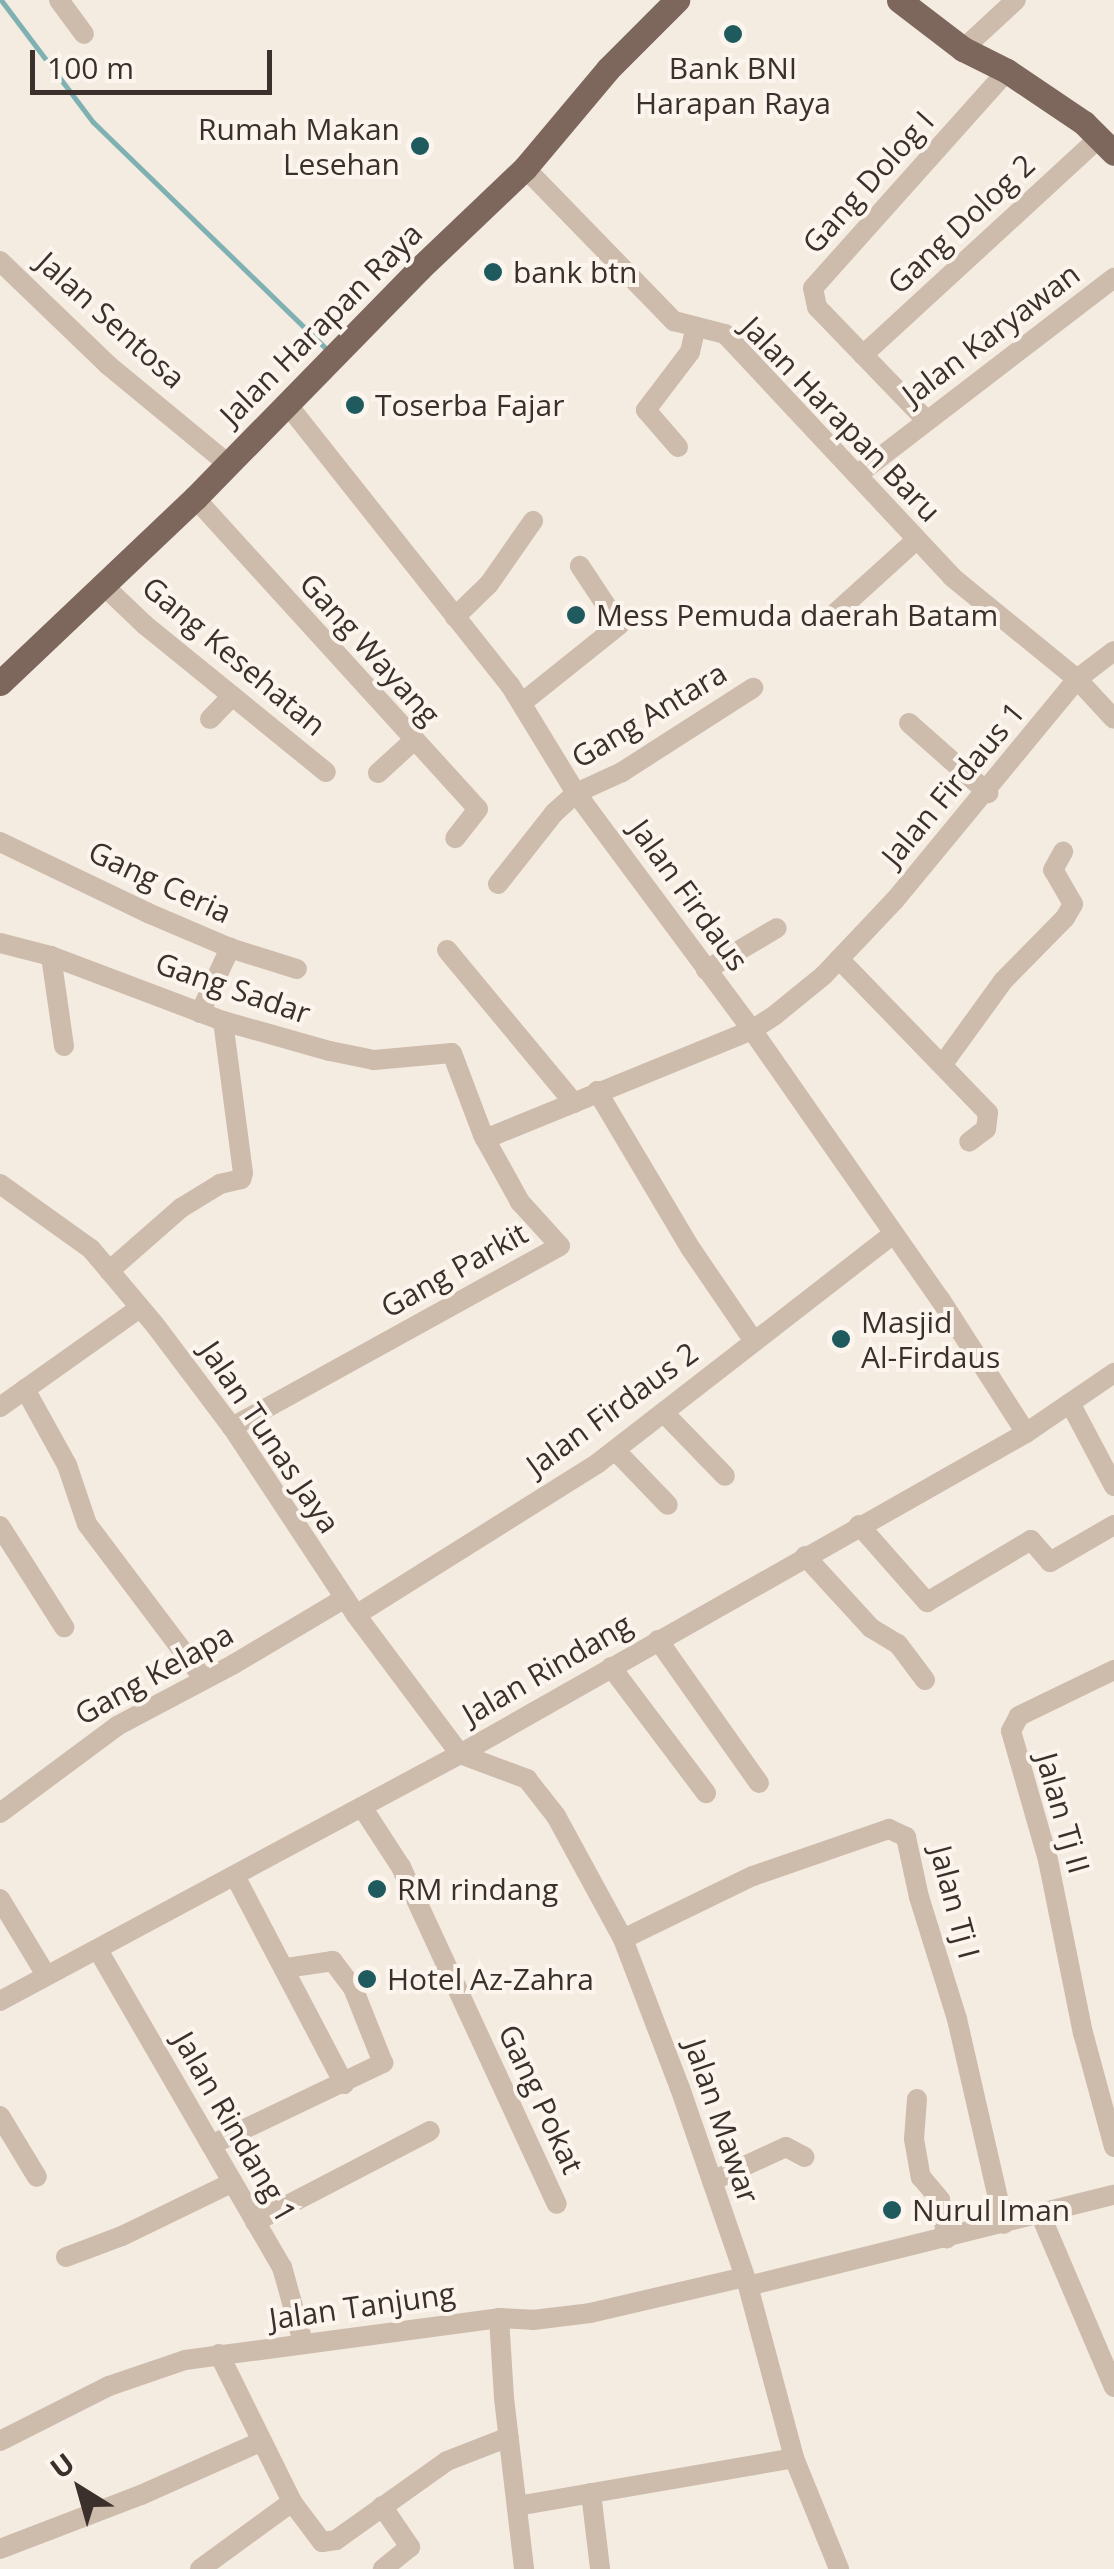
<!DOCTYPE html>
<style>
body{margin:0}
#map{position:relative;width:1114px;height:2569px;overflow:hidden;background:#f4ebe1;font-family:"Open Sans",sans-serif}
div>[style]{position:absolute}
.stream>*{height:5px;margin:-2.5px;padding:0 2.5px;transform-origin:2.5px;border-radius:2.5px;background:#7fb0b2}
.minor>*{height:20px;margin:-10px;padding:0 10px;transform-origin:10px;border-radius:10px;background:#cdbbac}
.major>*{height:25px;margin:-12.5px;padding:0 12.5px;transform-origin:12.5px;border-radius:12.5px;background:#7d675c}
.dots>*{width:28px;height:28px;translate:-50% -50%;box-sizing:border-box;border:5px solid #fbf5ee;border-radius:50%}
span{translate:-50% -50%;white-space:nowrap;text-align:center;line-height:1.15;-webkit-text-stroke:8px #fbf5ee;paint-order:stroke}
.poi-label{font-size:30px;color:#3b302b}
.right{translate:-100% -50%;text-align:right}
.left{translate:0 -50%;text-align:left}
.street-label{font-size:30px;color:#3b302b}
.north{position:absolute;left:30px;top:2439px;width:100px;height:100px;-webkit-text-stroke:8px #fbf5ee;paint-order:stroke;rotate:323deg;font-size:28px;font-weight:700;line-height:40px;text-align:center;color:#3b302b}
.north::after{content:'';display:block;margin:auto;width:35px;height:45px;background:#3b302b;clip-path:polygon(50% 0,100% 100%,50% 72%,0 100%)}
.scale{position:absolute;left:30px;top:50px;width:242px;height:45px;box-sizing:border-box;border:5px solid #3b302b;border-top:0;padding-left:12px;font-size:30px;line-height:35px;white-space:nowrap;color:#3b302b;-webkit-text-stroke:8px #fbf5ee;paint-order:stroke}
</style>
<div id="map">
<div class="stream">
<i style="left:1px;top:0;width:153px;rotate:53deg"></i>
<i style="left:93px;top:122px;width:324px;rotate:44.2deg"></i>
</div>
<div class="minor">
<i style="left:59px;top:0;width:42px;rotate:53.7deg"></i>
<i style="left:963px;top:49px;width:72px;rotate:-42.8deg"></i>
<i style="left:525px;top:168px;width:214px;rotate:45.8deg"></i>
<i style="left:674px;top:321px;width:53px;rotate:14.3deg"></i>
<i style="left:725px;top:334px;width:333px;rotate:46.9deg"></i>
<i style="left:952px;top:577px;width:161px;rotate:39.2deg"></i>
<i style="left:1077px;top:679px;width:54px;rotate:47.2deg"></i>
<i style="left:0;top:261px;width:150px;rotate:43.9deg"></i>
<i style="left:108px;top:365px;width:156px;rotate:39.5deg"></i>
<i style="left:863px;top:355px;width:321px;rotate:-42.6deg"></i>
<i style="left:287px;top:404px;width:359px;rotate:51.6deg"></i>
<i style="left:510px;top:685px;width:127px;rotate:58.6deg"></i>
<i style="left:576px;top:793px;width:295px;rotate:53.4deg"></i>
<i style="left:752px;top:1030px;width:328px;rotate:55.1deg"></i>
<i style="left:940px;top:1299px;width:159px;rotate:57.3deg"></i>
<i style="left:927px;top:421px;width:158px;rotate:-134deg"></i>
<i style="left:817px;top:307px;width:19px;rotate:-102deg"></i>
<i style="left:813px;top:288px;width:291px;rotate:-48.2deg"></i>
<i style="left:678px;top:447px;width:49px;rotate:-130.9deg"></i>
<i style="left:646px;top:410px;width:73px;rotate:-52.8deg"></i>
<i style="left:690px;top:352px;width:26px;rotate:-77deg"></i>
<i style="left:857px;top:475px;width:324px;rotate:-37.5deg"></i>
<i style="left:195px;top:498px;width:420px;rotate:47.7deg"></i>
<i style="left:478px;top:809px;width:37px;rotate:128deg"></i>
<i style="left:103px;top:585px;width:58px;rotate:43.6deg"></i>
<i style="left:145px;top:625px;width:233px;rotate:39.1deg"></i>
<i style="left:455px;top:617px;width:47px;rotate:-44.1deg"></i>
<i style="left:489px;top:584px;width:77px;rotate:-55.1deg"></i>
<i style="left:830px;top:618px;width:116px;rotate:-42.2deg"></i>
<i style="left:523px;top:702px;width:123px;rotate:-38.7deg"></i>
<i style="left:619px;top:625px;width:71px;rotate:-123.5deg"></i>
<i style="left:210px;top:719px;width:32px;rotate:-46deg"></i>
<i style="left:909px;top:723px;width:106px;rotate:41.5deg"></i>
<i style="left:378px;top:773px;width:47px;rotate:-42.4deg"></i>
<i style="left:0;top:842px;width:164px;rotate:25.6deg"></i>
<i style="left:148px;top:913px;width:89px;rotate:23.1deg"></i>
<i style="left:230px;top:948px;width:70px;rotate:17.4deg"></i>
<i style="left:498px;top:884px;width:90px;rotate:-51.7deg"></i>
<i style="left:554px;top:813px;width:30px;rotate:-42deg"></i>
<i style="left:576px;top:793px;width:51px;rotate:-24.5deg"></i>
<i style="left:622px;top:772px;width:156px;rotate:-32.7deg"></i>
<i style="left:0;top:943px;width:53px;rotate:14.3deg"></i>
<i style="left:51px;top:956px;width:184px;rotate:20.7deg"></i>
<i style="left:223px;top:1021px;width:111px;rotate:15.7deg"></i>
<i style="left:330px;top:1051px;width:45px;rotate:11.6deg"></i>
<i style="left:374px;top:1060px;width:78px;rotate:-5.1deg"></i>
<i style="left:452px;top:1053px;width:88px;rotate:69.3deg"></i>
<i style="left:483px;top:1135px;width:77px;rotate:61.1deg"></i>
<i style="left:520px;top:1202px;width:59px;rotate:47.7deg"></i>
<i style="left:560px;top:1246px;width:375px;rotate:151.1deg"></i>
<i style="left:447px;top:950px;width:199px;rotate:50.3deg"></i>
<i style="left:51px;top:956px;width:91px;rotate:81.8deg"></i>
<i style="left:839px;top:959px;width:214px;rotate:45.9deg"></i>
<i style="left:988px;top:1113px;width:16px;rotate:97deg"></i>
<i style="left:986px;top:1129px;width:21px;rotate:143deg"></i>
<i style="left:706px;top:970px;width:82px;rotate:-30.6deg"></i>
<i style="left:200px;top:1013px;width:72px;rotate:-65.2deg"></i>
<i style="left:943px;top:1064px;width:102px;rotate:-54.1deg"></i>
<i style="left:1003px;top:981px;width:88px;rotate:-45.5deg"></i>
<i style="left:1065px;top:918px;width:16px;rotate:-60deg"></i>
<i style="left:1073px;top:904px;width:39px;rotate:-120deg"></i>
<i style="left:1053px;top:870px;width:21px;rotate:-61deg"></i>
<i style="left:597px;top:1091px;width:184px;rotate:59.3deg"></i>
<i style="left:691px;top:1249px;width:110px;rotate:55.7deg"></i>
<i style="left:485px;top:1139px;width:288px;rotate:-22.2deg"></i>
<i style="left:752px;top:1030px;width:27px;rotate:-33deg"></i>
<i style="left:775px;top:1015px;width:63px;rotate:-39.2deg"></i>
<i style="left:824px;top:975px;width:103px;rotate:-46.6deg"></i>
<i style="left:895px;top:900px;width:286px;rotate:-50.5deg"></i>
<i style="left:1077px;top:679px;width:46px;rotate:-37.1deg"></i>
<i style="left:0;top:1184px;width:112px;rotate:35.5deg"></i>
<i style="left:91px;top:1249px;width:99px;rotate:49.9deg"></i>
<i style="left:155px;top:1325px;width:128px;rotate:53deg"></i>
<i style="left:232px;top:1427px;width:225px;rotate:56.6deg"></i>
<i style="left:356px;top:1615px;width:174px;rotate:53.2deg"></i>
<i style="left:109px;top:1271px;width:96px;rotate:-41.2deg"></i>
<i style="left:181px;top:1208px;width:46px;rotate:-31.6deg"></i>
<i style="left:220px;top:1184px;width:22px;rotate:-13deg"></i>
<i style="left:241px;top:1179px;width:6px;rotate:-72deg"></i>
<i style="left:243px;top:1173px;width:153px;rotate:-97.5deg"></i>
<i style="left:25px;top:1389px;width:87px;rotate:61.1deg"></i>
<i style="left:67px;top:1465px;width:62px;rotate:71.3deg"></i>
<i style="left:87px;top:1524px;width:194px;rotate:53deg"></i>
<i style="left:1070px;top:1403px;width:94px;rotate:62.1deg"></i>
<i style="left:0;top:1407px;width:171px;rotate:-35.3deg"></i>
<i style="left:665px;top:1414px;width:86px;rotate:45.9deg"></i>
<i style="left:615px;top:1450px;width:76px;rotate:46.1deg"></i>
<i style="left:859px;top:1525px;width:103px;rotate:48.6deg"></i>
<i style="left:927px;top:1602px;width:121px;rotate:-30.8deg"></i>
<i style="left:1031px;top:1540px;width:29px;rotate:49deg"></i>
<i style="left:1050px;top:1562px;width:74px;rotate:-30deg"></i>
<i style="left:0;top:1526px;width:120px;rotate:57.6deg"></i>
<i style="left:805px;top:1556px;width:98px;rotate:47.5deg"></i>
<i style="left:871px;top:1628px;width:31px;rotate:31deg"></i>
<i style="left:898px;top:1644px;width:45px;rotate:53.1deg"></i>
<i style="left:356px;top:1615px;width:286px;rotate:-32.1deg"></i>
<i style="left:598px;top:1463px;width:372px;rotate:-37.8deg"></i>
<i style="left:658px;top:1640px;width:175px;rotate:54.8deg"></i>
<i style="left:611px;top:1667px;width:158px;rotate:53deg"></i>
<i style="left:1114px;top:1670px;width:106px;rotate:154.2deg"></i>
<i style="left:1019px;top:1716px;width:17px;rotate:118deg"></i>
<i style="left:1011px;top:1731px;width:134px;rotate:74deg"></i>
<i style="left:1048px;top:1860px;width:177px;rotate:78.6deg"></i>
<i style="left:1083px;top:2033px;width:118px;rotate:74.8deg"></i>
<i style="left:460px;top:1754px;width:72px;rotate:20.5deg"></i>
<i style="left:527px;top:1779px;width:47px;rotate:51.9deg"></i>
<i style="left:556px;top:1816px;width:140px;rotate:61.4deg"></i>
<i style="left:623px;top:1939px;width:160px;rotate:69.1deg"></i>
<i style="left:680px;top:2088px;width:209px;rotate:71deg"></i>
<i style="left:748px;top:2286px;width:178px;rotate:75deg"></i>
<i style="left:794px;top:2458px;width:120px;rotate:67.9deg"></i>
<i style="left:362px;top:1807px;width:72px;rotate:57deg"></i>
<i style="left:401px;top:1867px;width:371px;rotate:65.2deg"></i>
<i style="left:0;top:1813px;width:146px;rotate:-36.6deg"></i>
<i style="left:117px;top:1726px;width:132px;rotate:-27.9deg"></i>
<i style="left:234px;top:1664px;width:129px;rotate:-30.7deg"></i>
<i style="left:235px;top:1876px;width:235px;rotate:62.3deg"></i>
<i style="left:0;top:1899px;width:89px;rotate:58.8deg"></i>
<i style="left:623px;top:1939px;width:144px;rotate:-25.9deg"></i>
<i style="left:753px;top:1876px;width:144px;rotate:-19.1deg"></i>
<i style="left:889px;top:1829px;width:19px;rotate:25deg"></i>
<i style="left:906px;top:1837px;width:61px;rotate:77.8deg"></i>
<i style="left:919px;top:1897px;width:128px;rotate:72.7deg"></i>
<i style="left:957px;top:2019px;width:210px;rotate:77.1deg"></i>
<i style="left:98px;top:1950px;width:367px;rotate:59.9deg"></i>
<i style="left:282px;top:2267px;width:78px;rotate:74.4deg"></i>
<i style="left:0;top:2001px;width:522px;rotate:-28.23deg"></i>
<i style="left:460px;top:1754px;width:651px;rotate:-29.56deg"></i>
<i style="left:1026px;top:1433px;width:107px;rotate:-34.3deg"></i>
<i style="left:917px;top:2099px;width:40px;rotate:94.3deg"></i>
<i style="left:914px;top:2139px;width:39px;rotate:80deg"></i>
<i style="left:921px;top:2177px;width:30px;rotate:50deg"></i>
<i style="left:940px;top:2200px;width:39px;rotate:80deg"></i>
<i style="left:0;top:2116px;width:71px;rotate:58.8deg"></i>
<i style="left:211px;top:2145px;width:191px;rotate:-25.5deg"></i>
<i style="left:383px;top:2063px;width:81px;rotate:-111.8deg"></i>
<i style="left:353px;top:1988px;width:34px;rotate:-127deg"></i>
<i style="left:333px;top:1961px;width:48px;rotate:171.5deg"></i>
<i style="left:712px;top:2181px;width:81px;rotate:-24.7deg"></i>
<i style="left:786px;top:2147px;width:21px;rotate:28deg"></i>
<i style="left:1041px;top:2216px;width:186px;rotate:66.9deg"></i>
<i style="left:255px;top:2222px;width:197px;rotate:-27.5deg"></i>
<i style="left:66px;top:2257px;width:60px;rotate:-20.6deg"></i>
<i style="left:122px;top:2236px;width:123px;rotate:-25.9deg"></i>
<i style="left:748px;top:2286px;width:377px;rotate:-14deg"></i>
<i style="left:499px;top:2318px;width:80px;rotate:86.4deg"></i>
<i style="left:504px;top:2398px;width:172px;rotate:83.3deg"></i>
<i style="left:219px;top:2354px;width:165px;rotate:63.7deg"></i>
<i style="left:292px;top:2502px;width:50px;rotate:53.1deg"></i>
<i style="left:322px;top:2542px;width:14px;rotate:-8deg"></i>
<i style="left:336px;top:2540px;width:136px;rotate:-35.4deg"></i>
<i style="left:447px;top:2461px;width:66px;rotate:-21.2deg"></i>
<i style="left:0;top:2441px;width:122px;rotate:-26.8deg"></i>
<i style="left:109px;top:2386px;width:80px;rotate:-18.9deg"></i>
<i style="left:185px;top:2360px;width:317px;rotate:-7.6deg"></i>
<i style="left:499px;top:2318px;width:34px;rotate:3deg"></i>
<i style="left:533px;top:2320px;width:57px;rotate:-7deg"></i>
<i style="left:590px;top:2313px;width:159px;rotate:-13.1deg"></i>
<i style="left:591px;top:2493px;width:77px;rotate:83.2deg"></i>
<i style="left:382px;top:2506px;width:50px;rotate:55.7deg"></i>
<i style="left:410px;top:2547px;width:35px;rotate:141deg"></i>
<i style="left:517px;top:2506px;width:281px;rotate:-9.8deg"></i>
<i style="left:0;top:2549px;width:151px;rotate:-21deg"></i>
<i style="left:141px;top:2495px;width:130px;rotate:-24deg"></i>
<i style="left:200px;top:2569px;width:114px;rotate:-36.1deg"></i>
</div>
<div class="major">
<i style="left:899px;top:0;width:81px;rotate:37.4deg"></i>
<i style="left:963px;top:49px;width:49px;rotate:26.6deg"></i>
<i style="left:1007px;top:71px;width:93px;rotate:34deg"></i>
<i style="left:1084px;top:123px;width:42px;rotate:45deg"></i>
<i style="left:0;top:683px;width:269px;rotate:-43.5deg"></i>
<i style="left:195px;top:498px;width:320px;rotate:-45.6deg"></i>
<i style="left:419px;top:269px;width:146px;rotate:-43.6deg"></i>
<i style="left:525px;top:168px;width:129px;rotate:-50deg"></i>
<i style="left:608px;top:69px;width:98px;rotate:-45deg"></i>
</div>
<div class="dots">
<i style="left:733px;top:34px;background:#1f5a5e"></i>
<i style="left:420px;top:146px;background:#1f5a5e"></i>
<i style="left:493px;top:272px;background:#1f5a5e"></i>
<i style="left:355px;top:405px;background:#1f5a5e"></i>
<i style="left:576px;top:615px;background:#1f5a5e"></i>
<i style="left:841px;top:1339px;background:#1f5a5e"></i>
<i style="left:377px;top:1889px;background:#1f5a5e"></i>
<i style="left:367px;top:1979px;background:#1f5a5e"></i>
<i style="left:892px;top:2210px;background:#1f5a5e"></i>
</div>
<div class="poi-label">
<span style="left:733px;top:85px">Bank BNI<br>Harapan Raya</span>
<span class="right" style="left:400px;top:146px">Rumah Makan<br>Lesehan</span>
<span class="left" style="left:513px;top:272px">bank btn</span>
<span class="left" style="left:375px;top:405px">Toserba Fajar</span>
<span class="left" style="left:596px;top:615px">Mess Pemuda daerah Batam</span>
<span class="left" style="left:861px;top:1339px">Masjid<br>Al-Firdaus</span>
<span class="left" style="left:397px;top:1889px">RM rindang</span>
<span class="left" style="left:387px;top:1979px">Hotel Az-Zahra</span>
<span class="left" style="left:912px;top:2210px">Nurul Iman</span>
</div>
<div class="street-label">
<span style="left:868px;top:182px;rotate:-48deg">Gang Dolog I</span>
<span style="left:961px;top:224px;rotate:-43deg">Gang Dolog 2</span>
<span style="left:111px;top:320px;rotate:42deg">Jalan Sentosa</span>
<span style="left:321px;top:324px;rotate:-45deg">Jalan Harapan Raya</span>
<span style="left:991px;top:334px;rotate:-37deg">Jalan Karyawan</span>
<span style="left:841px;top:419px;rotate:46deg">Jalan Harapan Baru</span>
<span style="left:370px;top:649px;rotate:48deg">Gang Wayang</span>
<span style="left:234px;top:656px;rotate:40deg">Gang Kesehatan</span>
<span style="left:649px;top:715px;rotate:-31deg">Gang Antara</span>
<span style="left:953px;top:784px;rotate:-50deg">Jalan Firdaus 1</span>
<span style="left:160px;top:882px;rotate:25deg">Gang Ceria</span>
<span style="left:689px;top:895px;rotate:54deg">Jalan Firdaus</span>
<span style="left:233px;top:988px;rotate:19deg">Gang Sadar</span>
<span style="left:454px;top:1270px;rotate:-29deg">Gang Parkit</span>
<span style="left:612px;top:1409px;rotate:-36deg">Jalan Firdaus 2</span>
<span style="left:270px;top:1437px;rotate:56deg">Jalan Tunas Jaya</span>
<span style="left:547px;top:1669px;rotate:-30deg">Jalan Rindang</span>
<span style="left:154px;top:1674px;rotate:-29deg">Gang Kelapa</span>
<span style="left:1063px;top:1813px;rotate:74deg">Jalan Tj II</span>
<span style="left:955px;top:1902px;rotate:75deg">Jalan Tj I</span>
<span style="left:541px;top:2099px;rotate:65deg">Gang Pokat</span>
<span style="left:722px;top:2121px;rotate:71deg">Jalan Mawar</span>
<span style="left:235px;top:2127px;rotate:60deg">Jalan Rindang 1</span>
<span style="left:362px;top:2306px;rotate:-8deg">Jalan Tanjung</span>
</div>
<div class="north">U</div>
<div class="scale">100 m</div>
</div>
